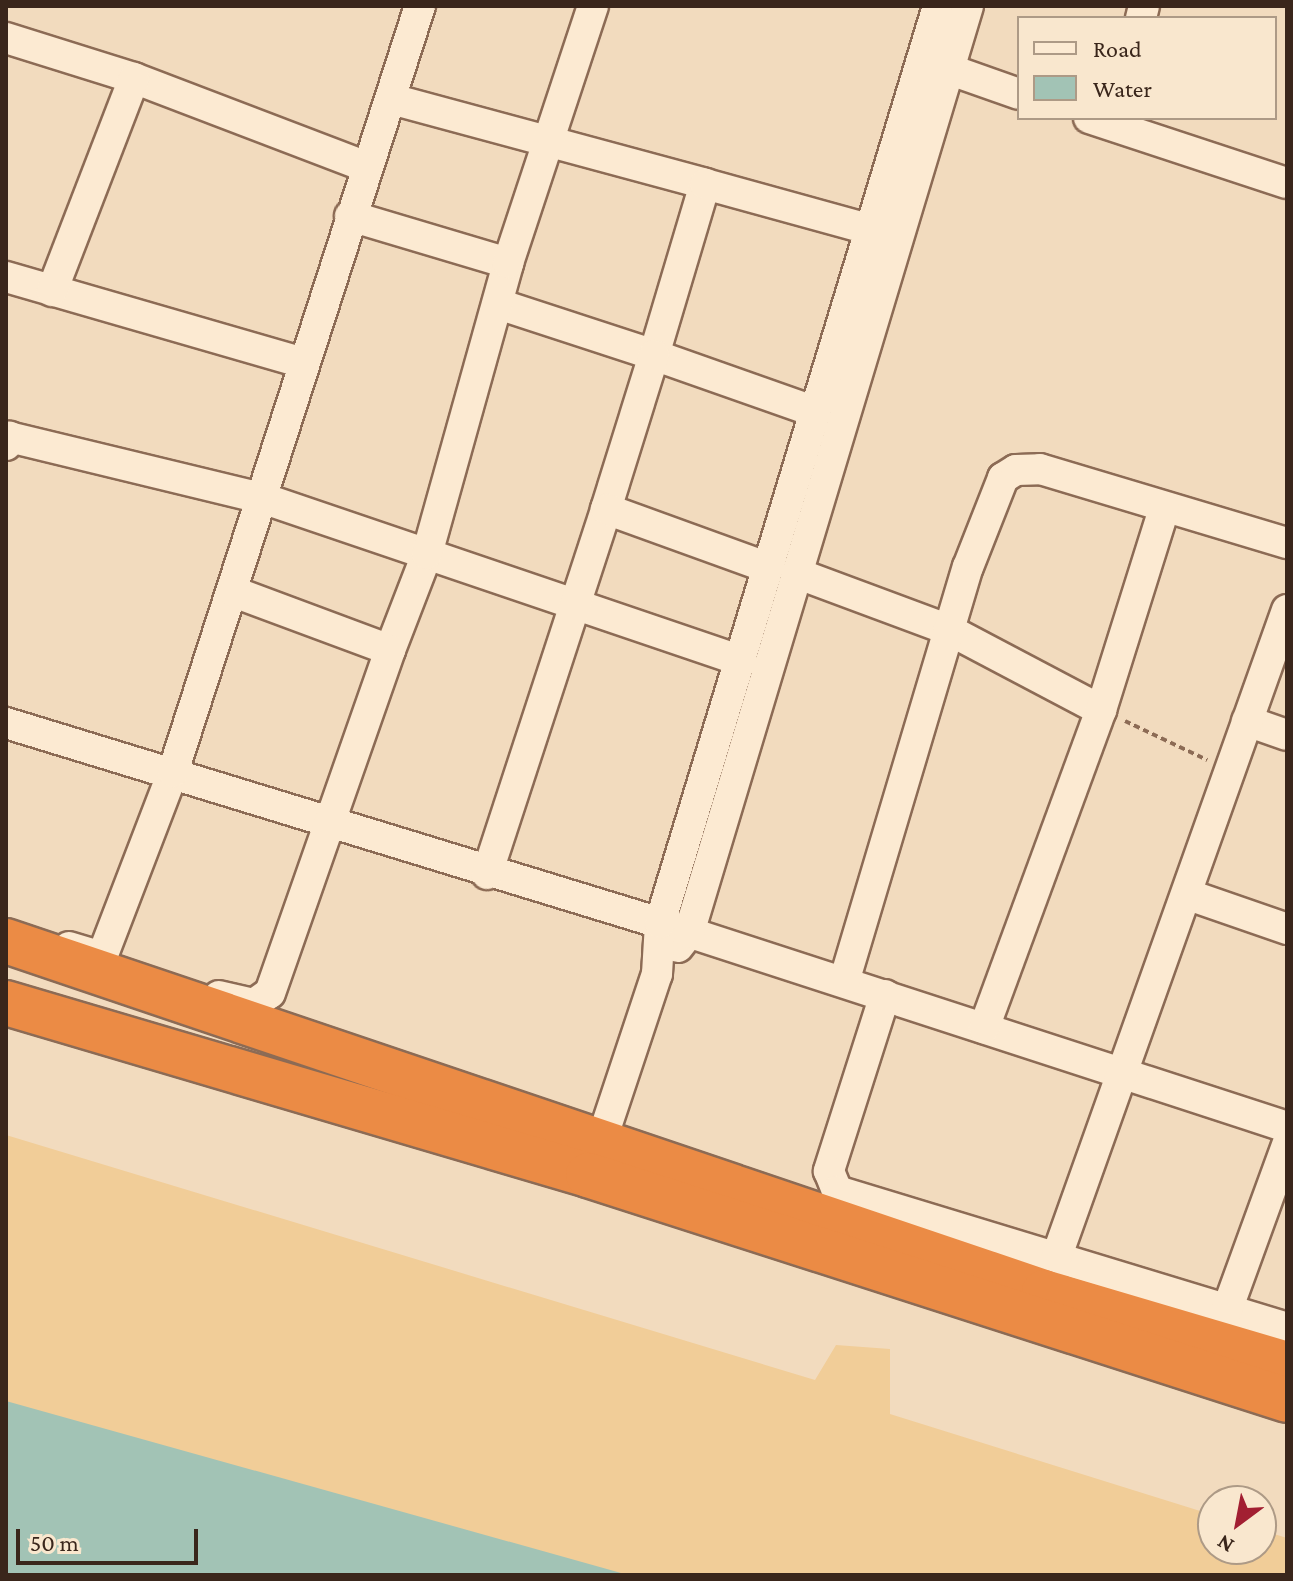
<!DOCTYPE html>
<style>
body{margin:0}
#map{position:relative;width:1293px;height:1581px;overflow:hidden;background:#f2dbbe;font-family:"Crimson Pro",serif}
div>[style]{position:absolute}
.sand>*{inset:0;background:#f1cd98}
.water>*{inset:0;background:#a2c3b5}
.path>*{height:4px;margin-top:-2px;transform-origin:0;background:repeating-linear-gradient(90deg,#8c6b55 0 6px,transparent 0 10px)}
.roads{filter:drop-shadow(2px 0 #8c6b55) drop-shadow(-2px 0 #8c6b55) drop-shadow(0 2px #8c6b55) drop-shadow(0 -2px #8c6b55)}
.minor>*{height:30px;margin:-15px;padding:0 15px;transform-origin:15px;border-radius:15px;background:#fcead2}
.highway>*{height:44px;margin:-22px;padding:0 22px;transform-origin:22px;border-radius:22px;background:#eb8b45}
span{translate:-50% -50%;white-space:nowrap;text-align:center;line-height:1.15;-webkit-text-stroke:7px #f9e7ce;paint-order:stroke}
.frame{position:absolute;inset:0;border:8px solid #3a261b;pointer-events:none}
.legend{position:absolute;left:1017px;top:16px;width:260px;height:104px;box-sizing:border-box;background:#f9e7ce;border:2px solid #ad9a86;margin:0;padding:10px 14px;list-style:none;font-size:24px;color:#3a261b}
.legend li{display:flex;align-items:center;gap:16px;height:40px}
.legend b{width:40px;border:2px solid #ad9a86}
.north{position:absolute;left:1197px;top:1485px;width:80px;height:80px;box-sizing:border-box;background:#f9e7ce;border:2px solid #ad9a86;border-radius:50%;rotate:212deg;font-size:22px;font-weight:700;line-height:32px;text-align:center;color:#3a261b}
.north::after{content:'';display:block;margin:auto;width:28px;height:36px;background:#a21f32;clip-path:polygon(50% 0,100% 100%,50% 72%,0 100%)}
.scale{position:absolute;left:16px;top:1529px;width:182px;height:36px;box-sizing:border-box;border:4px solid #3a261b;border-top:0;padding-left:10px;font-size:24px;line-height:28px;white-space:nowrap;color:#3a261b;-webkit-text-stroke:6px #f9e7ce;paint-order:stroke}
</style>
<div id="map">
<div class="sand">
<i style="clip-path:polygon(6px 1135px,815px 1380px,836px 1345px,890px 1349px,890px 1414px,1213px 1515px,1213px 1549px,1261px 1549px,1261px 1530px,1287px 1538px,1287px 1575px,492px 1575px,6px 1413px)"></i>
</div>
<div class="water">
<i style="clip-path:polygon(6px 1401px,614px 1571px,628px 1575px,6px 1575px)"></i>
</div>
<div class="path">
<i style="left:1125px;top:721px;width:91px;rotate:25.4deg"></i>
</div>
<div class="roads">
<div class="minor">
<i style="left:1141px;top:18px;width:12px;rotate:-76deg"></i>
<i style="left:6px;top:38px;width:134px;rotate:17.4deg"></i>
<i style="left:134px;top:78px;width:249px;rotate:20.9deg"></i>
<i style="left:931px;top:63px;width:93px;rotate:19.4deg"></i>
<i style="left:391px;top:99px;width:325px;rotate:15.1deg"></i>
<i style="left:705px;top:184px;width:178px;rotate:106.6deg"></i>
<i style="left:654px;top:355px;width:169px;rotate:19.4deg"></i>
<i style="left:1089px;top:118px;width:208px;rotate:18.2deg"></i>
<i style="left:705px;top:184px;width:169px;rotate:15.4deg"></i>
<i style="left:350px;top:216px;width:165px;rotate:16.6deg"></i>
<i style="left:6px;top:277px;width:307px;rotate:16.1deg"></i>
<i style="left:52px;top:291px;width:228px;rotate:-68.9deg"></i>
<i style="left:498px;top:304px;width:164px;rotate:18.1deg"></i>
<i style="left:654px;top:355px;width:161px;rotate:107.3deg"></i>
<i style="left:6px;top:445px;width:9px;rotate:-69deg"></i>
<i style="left:9px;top:437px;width:263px;rotate:13.6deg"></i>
<i style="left:265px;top:499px;width:504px;rotate:18.76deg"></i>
<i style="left:796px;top:573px;width:163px;rotate:20.4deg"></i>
<i style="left:949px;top:630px;width:172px;rotate:27.8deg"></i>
<i style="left:390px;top:650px;width:103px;rotate:-68.9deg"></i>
<i style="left:427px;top:554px;width:302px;rotate:-74.4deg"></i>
<i style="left:508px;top:263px;width:271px;rotate:-71.7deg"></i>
<i style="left:1247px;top:721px;width:42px;rotate:19.3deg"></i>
<i style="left:6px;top:723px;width:684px;rotate:17deg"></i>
<i style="left:660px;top:923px;width:659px;rotate:18.02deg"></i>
<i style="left:487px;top:874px;width:384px;rotate:-71.9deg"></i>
<i style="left:606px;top:509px;width:173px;rotate:19.9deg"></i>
<i style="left:1189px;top:895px;width:104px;rotate:19.1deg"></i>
<i style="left:69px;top:947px;width:34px;rotate:17deg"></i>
<i style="left:102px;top:957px;width:198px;rotate:-69deg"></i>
<i style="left:173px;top:772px;width:805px;rotate:-72.13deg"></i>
<i style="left:678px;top:947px;width:18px;rotate:-52deg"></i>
<i style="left:689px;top:933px;width:968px;rotate:-73.25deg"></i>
<i style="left:844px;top:982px;width:433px;rotate:-73.4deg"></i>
<i style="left:968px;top:567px;width:96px;rotate:-68.5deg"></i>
<i style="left:1003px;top:478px;width:15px;rotate:-32deg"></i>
<i style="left:1016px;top:470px;width:24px;rotate:-2deg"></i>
<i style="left:1040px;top:469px;width:258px;rotate:16.7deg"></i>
<i style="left:885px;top:995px;width:185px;rotate:107.7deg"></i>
<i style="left:829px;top:1171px;width:22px;rotate:68deg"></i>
<i style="left:837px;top:1191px;width:470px;rotate:16.9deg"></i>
<i style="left:219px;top:996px;width:36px;rotate:13deg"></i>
<i style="left:254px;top:1004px;width:19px;rotate:-35deg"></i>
<i style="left:270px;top:993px;width:363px;rotate:-70.7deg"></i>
<i style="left:390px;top:650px;width:166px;rotate:-159.6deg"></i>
<i style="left:984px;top:1028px;width:339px;rotate:-69.8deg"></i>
<i style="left:1101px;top:710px;width:211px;rotate:-72.6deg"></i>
<i style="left:595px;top:1160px;width:196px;rotate:-71.6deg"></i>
<i style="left:657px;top:974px;width:51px;rotate:-86.6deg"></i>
<i style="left:660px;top:923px;width:958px;rotate:-73.13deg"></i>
<i style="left:1044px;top:1292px;width:724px;rotate:-70.39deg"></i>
<i style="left:1227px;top:1310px;width:176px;rotate:-70deg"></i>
</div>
<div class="highway">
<i style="left:6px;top:941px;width:1096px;rotate:18.68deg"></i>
<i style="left:1044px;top:1292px;width:253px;rotate:16.5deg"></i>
<i style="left:6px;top:1003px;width:607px;rotate:16.46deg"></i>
<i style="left:588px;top:1175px;width:734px;rotate:17.84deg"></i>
</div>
</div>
<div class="frame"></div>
<ul class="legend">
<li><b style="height:10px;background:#fcead2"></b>Road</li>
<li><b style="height:22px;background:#a2c3b5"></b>Water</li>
</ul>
<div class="north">N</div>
<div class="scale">50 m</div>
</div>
